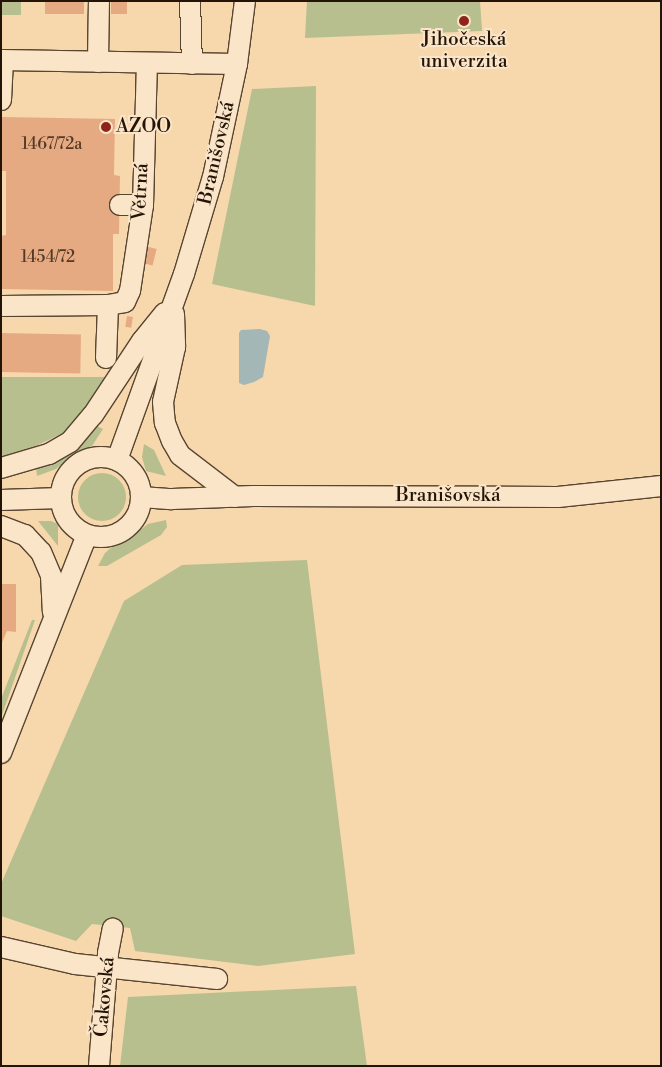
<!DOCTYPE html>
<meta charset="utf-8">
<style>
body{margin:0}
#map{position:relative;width:662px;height:1067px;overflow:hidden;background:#f7d7ac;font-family:"Libre Bodoni",serif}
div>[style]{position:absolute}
.green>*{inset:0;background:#b7bf8e;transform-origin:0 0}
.round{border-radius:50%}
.water>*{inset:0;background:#a2b7b6}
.building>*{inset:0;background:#e6aa82;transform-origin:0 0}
.roads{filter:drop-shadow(1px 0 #584530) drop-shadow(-1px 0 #584530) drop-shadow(0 1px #584530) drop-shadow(0 -1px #584530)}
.minor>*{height:20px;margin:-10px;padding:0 10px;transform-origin:10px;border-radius:10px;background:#fae5c9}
.minor>.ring{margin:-10px;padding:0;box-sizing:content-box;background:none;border:20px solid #fae5c9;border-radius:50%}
.dots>*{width:14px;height:14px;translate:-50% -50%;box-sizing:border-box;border:2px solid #fae5c9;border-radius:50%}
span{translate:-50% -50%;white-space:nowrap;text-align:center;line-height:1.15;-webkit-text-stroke:4px #fae5c9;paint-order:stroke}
.number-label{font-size:16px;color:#543a26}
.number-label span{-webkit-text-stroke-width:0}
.poi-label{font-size:19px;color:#231407}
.left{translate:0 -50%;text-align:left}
.street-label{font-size:19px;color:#231407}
.frame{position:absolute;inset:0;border:2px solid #231407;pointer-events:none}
</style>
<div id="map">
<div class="green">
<i style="left:1px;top:1px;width:20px;height:14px"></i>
<i style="clip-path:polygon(307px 1px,480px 1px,482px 31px,305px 38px)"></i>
<i style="clip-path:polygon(316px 86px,315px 306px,212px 284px,252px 89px)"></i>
<i style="clip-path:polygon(1px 377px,119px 377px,103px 414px,19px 454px,1px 456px)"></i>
<i style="clip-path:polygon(95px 425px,103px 429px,92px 446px,69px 458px,56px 469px,37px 476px,36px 468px,54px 462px,75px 450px)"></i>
<i style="clip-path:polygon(144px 444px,154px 450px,166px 476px,146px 471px,142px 457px)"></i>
<i class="round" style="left:78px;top:473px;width:48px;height:48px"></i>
<i style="clip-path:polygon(166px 520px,167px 527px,161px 535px,107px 566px,98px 566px,105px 553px,112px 547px,129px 539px,148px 524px)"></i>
<i style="clip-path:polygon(38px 521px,51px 521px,58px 524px,58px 546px)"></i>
<i style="clip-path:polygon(307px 560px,355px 954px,258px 966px,135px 951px,130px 928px,92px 924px,76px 941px,1px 916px,1px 884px,124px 601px,182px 565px)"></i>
<i style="clip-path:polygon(32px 620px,35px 620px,1px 718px,1px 699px)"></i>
<i style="clip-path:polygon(356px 986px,367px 1066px,120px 1066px,128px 997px)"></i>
</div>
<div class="water">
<i style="clip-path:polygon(260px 329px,267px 331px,270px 336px,263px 377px,254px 382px,244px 385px,239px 383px,239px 333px,241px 330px)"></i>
</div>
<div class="building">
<i style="left:45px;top:1px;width:39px;height:13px"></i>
<i style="left:111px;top:1px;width:16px;height:13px"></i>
<i style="clip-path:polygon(2px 117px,115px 119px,114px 175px,120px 176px,119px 234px,113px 234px,113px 291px,1px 289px,1px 236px,6px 235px,6px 171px,1px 171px)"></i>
<i style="left:145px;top:246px;width:12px;height:17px;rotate:14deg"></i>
<i style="left:127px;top:316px;width:6px;height:11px;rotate:9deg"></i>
<i style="left:1px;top:333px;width:80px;height:39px;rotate:1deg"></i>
<i style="clip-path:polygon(1px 584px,16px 584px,16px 632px,7px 631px,1px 645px)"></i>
</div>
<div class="roads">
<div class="minor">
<i style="left:190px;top:1px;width:63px;rotate:88.2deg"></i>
<i style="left:1px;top:60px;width:236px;rotate:1deg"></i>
<i style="left:98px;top:62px;width:61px;rotate:-89.1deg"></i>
<i style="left:1px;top:100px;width:40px;rotate:-87.1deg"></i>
<i style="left:120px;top:205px;width:23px"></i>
<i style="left:1px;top:306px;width:107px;rotate:-0.5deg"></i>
<i style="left:108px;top:305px;width:17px;rotate:-10deg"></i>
<i style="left:125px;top:302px;width:12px;rotate:-66deg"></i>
<i style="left:130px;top:291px;width:87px;rotate:-81.4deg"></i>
<i style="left:143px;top:205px;width:142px;rotate:-88.4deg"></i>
<i style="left:174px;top:314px;width:33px;rotate:88deg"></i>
<i style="left:175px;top:347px;width:56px;rotate:102.3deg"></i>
<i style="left:163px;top:402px;width:21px;rotate:85deg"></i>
<i style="left:165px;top:423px;width:19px;rotate:69deg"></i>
<i style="left:172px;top:441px;width:16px;rotate:60deg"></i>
<i style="left:180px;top:455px;width:69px;rotate:37.4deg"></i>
<i style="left:106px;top:358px;width:53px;rotate:-87.8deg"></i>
<i class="ring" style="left:61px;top:457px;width:60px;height:60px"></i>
<i style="left:117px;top:460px;width:198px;rotate:-70.2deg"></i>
<i style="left:184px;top:274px;width:101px;rotate:-73.4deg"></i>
<i style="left:213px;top:177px;width:116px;rotate:-78deg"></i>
<i style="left:237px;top:64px;width:64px;rotate:-82.8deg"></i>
<i style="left:1px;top:468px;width:50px;rotate:-16.3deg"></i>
<i style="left:49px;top:454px;width:24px;rotate:-30deg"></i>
<i style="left:70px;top:442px;width:35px;rotate:-50deg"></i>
<i style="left:93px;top:415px;width:89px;rotate:-56.5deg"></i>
<i style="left:142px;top:341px;width:36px;rotate:-51deg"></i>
<i style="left:141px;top:497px;width:31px;rotate:4deg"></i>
<i style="left:172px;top:499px;width:81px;rotate:-2.1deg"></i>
<i style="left:253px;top:496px;width:305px;rotate:0.2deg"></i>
<i style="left:558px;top:497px;width:104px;rotate:-6.1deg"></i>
<i style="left:1px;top:500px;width:60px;rotate:-1.9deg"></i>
<i style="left:1px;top:526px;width:26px;rotate:21deg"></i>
<i style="left:25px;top:535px;width:23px;rotate:47deg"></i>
<i style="left:41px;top:552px;width:26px;rotate:67deg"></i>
<i style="left:51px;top:576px;width:36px;rotate:87deg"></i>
<i style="left:1px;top:753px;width:234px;rotate:-68.5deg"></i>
<i style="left:1px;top:947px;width:76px;rotate:12.9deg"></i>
<i style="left:75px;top:964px;width:143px;rotate:6deg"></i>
<i style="left:99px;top:1066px;width:113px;rotate:-85.4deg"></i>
<i style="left:108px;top:953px;width:25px;rotate:-79deg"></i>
</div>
</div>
<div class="dots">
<i style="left:464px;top:21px;background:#8f2418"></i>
<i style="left:106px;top:127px;background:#8f2418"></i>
</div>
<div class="number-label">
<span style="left:52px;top:144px">1467/72a</span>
<span style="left:48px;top:257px">1454/72</span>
</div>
<div class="poi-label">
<span style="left:464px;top:51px">Jihočeská<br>univerzita</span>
<span class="left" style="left:116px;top:127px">AZOO</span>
</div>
<div class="street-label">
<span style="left:217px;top:153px;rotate:-77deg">Branišovská</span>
<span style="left:141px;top:192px;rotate:-87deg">Větrná</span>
<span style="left:448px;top:496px">Branišovská</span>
<span style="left:105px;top:997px;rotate:-85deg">Čakovská</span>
</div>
<div class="frame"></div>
</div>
